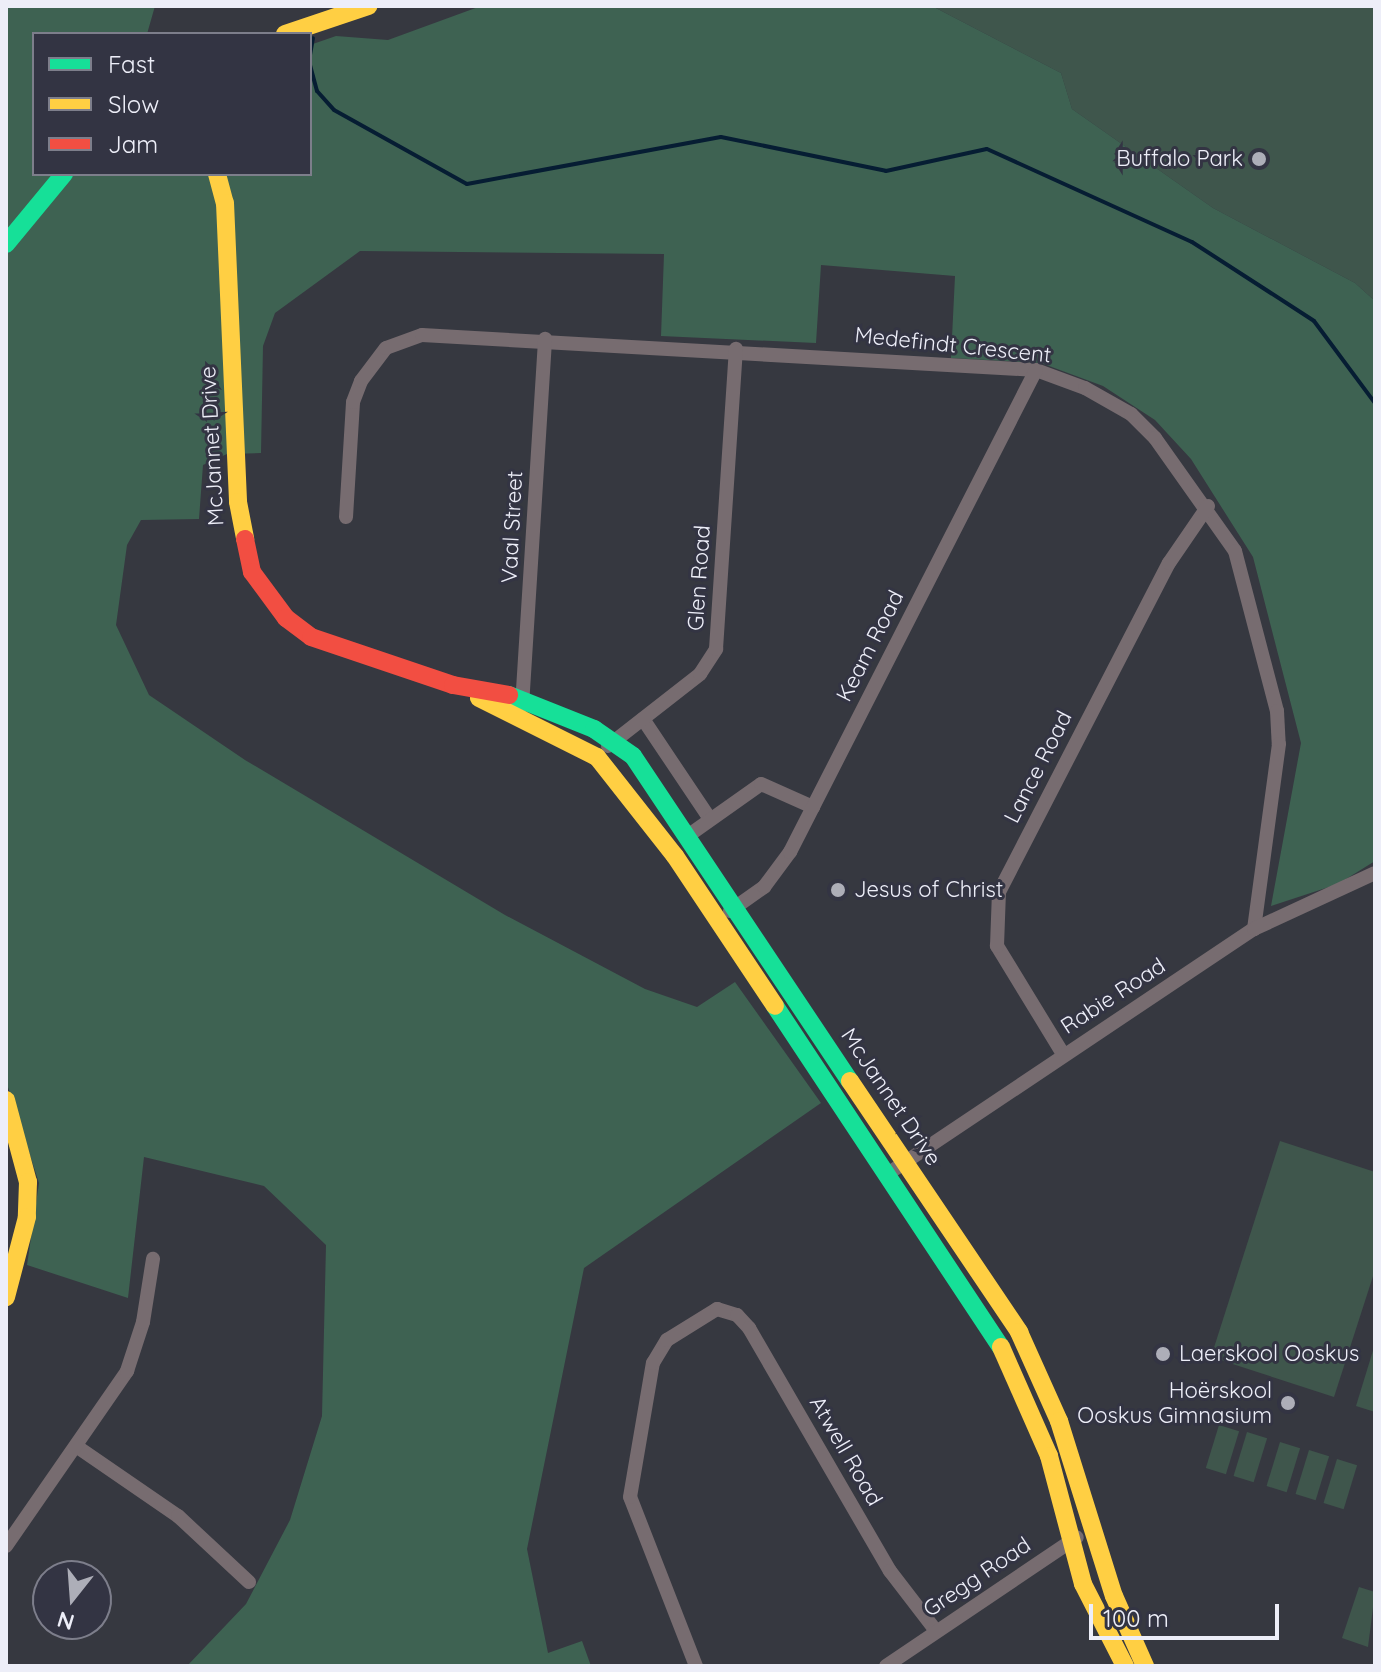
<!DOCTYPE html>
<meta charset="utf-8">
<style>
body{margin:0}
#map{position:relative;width:1381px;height:1672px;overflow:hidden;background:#363840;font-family:Quicksand,sans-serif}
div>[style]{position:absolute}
.green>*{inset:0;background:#3f564c;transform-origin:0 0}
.forest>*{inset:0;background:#3e6252}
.stream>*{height:4px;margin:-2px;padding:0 2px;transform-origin:2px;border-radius:2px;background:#061d33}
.street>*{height:14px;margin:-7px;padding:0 7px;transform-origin:7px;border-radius:7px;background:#776c70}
.fast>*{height:18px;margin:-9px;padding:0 9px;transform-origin:9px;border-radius:9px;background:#16e098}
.slow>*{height:18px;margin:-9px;padding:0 9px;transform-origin:9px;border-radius:9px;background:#ffcf43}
.jam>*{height:18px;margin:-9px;padding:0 9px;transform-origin:9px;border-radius:9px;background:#f24e42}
.dots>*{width:22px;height:22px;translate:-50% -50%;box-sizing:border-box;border:4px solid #333443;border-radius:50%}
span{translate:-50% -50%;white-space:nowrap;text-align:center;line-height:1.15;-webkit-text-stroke:6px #333443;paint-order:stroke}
.poi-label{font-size:22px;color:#edeef8}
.right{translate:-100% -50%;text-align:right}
.left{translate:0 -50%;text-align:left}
.street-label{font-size:22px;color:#edeef8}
.frame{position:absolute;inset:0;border:8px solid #edeef8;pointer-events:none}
.legend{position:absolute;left:32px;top:32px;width:280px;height:144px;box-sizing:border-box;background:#333443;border:2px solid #7d7e8b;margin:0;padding:10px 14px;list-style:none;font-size:24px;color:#edeef8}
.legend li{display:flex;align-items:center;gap:16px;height:40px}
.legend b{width:40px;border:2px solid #7d7e8b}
.north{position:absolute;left:32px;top:1560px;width:80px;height:80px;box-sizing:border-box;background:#333443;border:2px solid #7d7e8b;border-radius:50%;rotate:197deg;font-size:22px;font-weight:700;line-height:32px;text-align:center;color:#edeef8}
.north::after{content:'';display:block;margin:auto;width:28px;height:36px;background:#adaeb8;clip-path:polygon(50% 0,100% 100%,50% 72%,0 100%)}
.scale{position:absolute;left:1089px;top:1604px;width:190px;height:36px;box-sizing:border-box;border:4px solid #edeef8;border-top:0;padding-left:10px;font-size:24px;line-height:28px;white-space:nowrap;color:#edeef8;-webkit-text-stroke:6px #333443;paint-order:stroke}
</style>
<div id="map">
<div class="green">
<i style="clip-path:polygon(932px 6px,1375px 6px,1375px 301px,1355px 283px,1213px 208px,1072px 109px,1061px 73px)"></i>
<i style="clip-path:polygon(1280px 1141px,1375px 1172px,1375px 1270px,1334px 1397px,1211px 1357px)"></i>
<i style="clip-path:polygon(1375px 1344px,1375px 1412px,1356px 1406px)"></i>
<i style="left:1219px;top:1425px;width:21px;height:45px;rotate:17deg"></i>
<i style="left:1247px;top:1432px;width:21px;height:46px;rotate:17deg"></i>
<i style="left:1280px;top:1442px;width:21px;height:46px;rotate:17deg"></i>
<i style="left:1309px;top:1450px;width:21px;height:46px;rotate:17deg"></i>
<i style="left:1337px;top:1459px;width:21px;height:46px;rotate:17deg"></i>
<i style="clip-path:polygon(1359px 1587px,1375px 1592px,1368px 1647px,1342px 1638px)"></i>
</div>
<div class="forest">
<i style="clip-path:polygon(6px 6px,155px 6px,147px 34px,34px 34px,34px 174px,310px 174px,310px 45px,336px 36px,388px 40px,481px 6px,932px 6px,1061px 73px,1072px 109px,1213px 208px,1355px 283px,1375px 301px,1375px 861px,1338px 884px,1271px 906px,1301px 743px,1253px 557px,1191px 459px,1155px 420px,1103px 386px,1041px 363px,951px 358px,955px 276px,821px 265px,816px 343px,661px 336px,664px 254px,360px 251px,275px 313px,263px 346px,261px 453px,227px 454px,203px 465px,199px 519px,141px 520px,127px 545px,116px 625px,149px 695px,245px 760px,505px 915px,645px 989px,697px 1007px,735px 982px,821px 1103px,584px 1268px,527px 1549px,548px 1653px,582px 1641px,591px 1666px,187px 1666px,246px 1604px,290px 1520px,322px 1416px,326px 1245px,264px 1186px,144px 1157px,128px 1298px,27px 1265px,39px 1183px,6px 1081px)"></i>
</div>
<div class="stream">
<i style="left:310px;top:55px;width:17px;rotate:-80deg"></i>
<i style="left:310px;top:65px;width:27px;rotate:75deg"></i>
<i style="left:317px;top:91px;width:25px;rotate:48deg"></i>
<i style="left:334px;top:110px;width:152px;rotate:29.1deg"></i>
<i style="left:467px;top:184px;width:258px;rotate:-10.5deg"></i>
<i style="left:721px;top:137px;width:168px;rotate:11.6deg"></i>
<i style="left:886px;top:171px;width:103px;rotate:-12.3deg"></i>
<i style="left:987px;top:149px;width:225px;rotate:24.4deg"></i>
<i style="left:1192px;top:242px;width:145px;rotate:32.9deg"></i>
<i style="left:1314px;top:321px;width:102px;rotate:53.4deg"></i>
</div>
<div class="street">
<i style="left:346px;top:517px;width:115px;rotate:-86.5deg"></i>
<i style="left:353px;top:402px;width:22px;rotate:-69deg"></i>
<i style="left:361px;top:381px;width:41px;rotate:-52.9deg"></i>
<i style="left:386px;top:348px;width:38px;rotate:-20deg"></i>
<i style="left:422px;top:335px;width:615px;rotate:3.26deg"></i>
<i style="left:1036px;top:370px;width:52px;rotate:20.2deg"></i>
<i style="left:1085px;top:388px;width:53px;rotate:29.5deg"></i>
<i style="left:1131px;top:414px;width:34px;rotate:45deg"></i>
<i style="left:1155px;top:438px;width:138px;rotate:54.7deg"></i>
<i style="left:1235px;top:551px;width:165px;rotate:75.3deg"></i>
<i style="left:1277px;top:711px;width:33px;rotate:87deg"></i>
<i style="left:1279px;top:744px;width:187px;rotate:97.7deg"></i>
<i style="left:522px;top:706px;width:368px;rotate:-86.4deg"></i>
<i style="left:643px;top:719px;width:120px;rotate:56.2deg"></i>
<i style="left:608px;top:746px;width:117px;rotate:-38deg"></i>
<i style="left:700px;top:674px;width:30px;rotate:-57deg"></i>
<i style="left:716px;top:649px;width:301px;rotate:-86.2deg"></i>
<i style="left:689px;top:835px;width:88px;rotate:-35.3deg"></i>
<i style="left:761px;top:784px;width:57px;rotate:23.9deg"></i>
<i style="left:730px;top:911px;width:42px;rotate:-35.2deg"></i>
<i style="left:764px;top:887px;width:44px;rotate:-53.4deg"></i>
<i style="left:790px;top:852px;width:541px;rotate:-62.96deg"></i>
<i style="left:1063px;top:1054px;width:127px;rotate:-121.4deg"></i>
<i style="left:997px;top:946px;width:54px;rotate:-87.9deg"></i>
<i style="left:999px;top:892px;width:370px;rotate:-62.7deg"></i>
<i style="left:1169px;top:563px;width:69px;rotate:-55.6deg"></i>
<i style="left:886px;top:1175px;width:443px;rotate:-33.8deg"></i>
<i style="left:1254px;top:929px;width:133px;rotate:-24.8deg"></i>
<i style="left:76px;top:1446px;width:124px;rotate:34.5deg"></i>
<i style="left:178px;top:1516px;width:97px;rotate:42.9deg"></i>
<i style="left:6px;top:1546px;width:213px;rotate:-55.3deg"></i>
<i style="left:127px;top:1371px;width:52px;rotate:-71.9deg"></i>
<i style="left:143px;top:1322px;width:64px;rotate:-81deg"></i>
<i style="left:696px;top:1666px;width:181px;rotate:-111.3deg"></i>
<i style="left:630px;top:1497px;width:136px;rotate:-80.3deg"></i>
<i style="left:653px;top:1363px;width:27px;rotate:-59deg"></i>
<i style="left:667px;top:1340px;width:59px;rotate:-31.8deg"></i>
<i style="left:717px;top:1309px;width:21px;rotate:17deg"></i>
<i style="left:737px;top:1315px;width:18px;rotate:47deg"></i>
<i style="left:749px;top:1328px;width:281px;rotate:59.9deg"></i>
<i style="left:890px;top:1571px;width:76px;rotate:52.5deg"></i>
<i style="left:886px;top:1666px;width:230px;rotate:-34deg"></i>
</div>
<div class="fast">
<i style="left:6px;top:244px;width:91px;rotate:-50.4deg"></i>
<i style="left:509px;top:695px;width:92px;rotate:21.8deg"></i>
<i style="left:594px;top:729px;width:47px;rotate:34.7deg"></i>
<i style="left:633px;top:756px;width:391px;rotate:56.3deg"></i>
<i style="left:775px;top:1006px;width:409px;rotate:56.5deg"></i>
</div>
<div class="slow">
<i style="left:285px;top:34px;width:88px;rotate:-18.6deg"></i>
<i style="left:217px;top:174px;width:30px;rotate:75deg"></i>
<i style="left:225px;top:203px;width:299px;rotate:87.5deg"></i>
<i style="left:238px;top:502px;width:38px;rotate:79deg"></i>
<i style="left:479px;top:698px;width:132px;rotate:26.6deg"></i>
<i style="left:597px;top:757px;width:126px;rotate:51.8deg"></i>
<i style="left:675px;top:856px;width:180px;rotate:56.3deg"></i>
<i style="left:850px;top:1081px;width:303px;rotate:56deg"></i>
<i style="left:1019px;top:1332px;width:98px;rotate:65.8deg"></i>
<i style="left:1059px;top:1421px;width:183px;rotate:72.6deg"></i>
<i style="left:1114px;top:1596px;width:77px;rotate:66.1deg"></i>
<i style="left:6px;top:1100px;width:85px;rotate:75deg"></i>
<i style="left:28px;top:1182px;width:35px;rotate:92deg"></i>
<i style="left:27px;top:1217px;width:83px;rotate:104.7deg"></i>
<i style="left:1001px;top:1347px;width:119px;rotate:66.2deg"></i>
<i style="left:1049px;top:1456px;width:132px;rotate:75.1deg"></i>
<i style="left:1083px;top:1584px;width:92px;rotate:62.9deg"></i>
</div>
<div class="jam">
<i style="left:245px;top:539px;width:34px;rotate:78deg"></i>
<i style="left:252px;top:572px;width:57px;rotate:53.5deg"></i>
<i style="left:286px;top:618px;width:31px;rotate:37deg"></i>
<i style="left:311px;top:637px;width:150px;rotate:18.7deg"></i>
<i style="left:453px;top:685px;width:57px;rotate:10.1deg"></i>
</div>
<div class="dots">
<i style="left:1259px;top:159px;background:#adaeb8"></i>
<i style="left:838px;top:890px;background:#adaeb8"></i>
<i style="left:1163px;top:1354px;background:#adaeb8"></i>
<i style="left:1288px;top:1403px;background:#adaeb8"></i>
</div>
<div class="poi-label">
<span class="right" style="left:1243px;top:159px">Buffalo Park</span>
<span class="left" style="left:854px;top:890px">Jesus of Christ</span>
<span class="left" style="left:1179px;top:1354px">Laerskool Ooskus</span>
<span class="right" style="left:1272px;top:1403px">Hoërskool<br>Ooskus Gimnasium</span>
</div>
<div class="street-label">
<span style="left:953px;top:345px;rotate:6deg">Medefindt Crescent</span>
<span style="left:212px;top:446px;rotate:-93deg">McJannet Drive</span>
<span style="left:512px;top:527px;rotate:-87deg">Vaal Street</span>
<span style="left:699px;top:578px;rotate:-86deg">Glen Road</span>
<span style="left:870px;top:646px;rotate:-63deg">Keam Road</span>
<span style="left:1038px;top:767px;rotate:-63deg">Lance Road</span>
<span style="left:1113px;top:996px;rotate:-33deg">Rabie Road</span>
<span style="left:891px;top:1097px;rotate:56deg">McJannet Drive</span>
<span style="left:846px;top:1451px;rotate:60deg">Atwell Road</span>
<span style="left:977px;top:1577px;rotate:-34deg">Gregg Road</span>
</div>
<div class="frame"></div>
<ul class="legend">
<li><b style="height:10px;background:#16e098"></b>Fast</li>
<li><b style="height:10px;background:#ffcf43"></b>Slow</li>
<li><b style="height:10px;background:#f24e42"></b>Jam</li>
</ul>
<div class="north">N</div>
<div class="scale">100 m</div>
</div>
